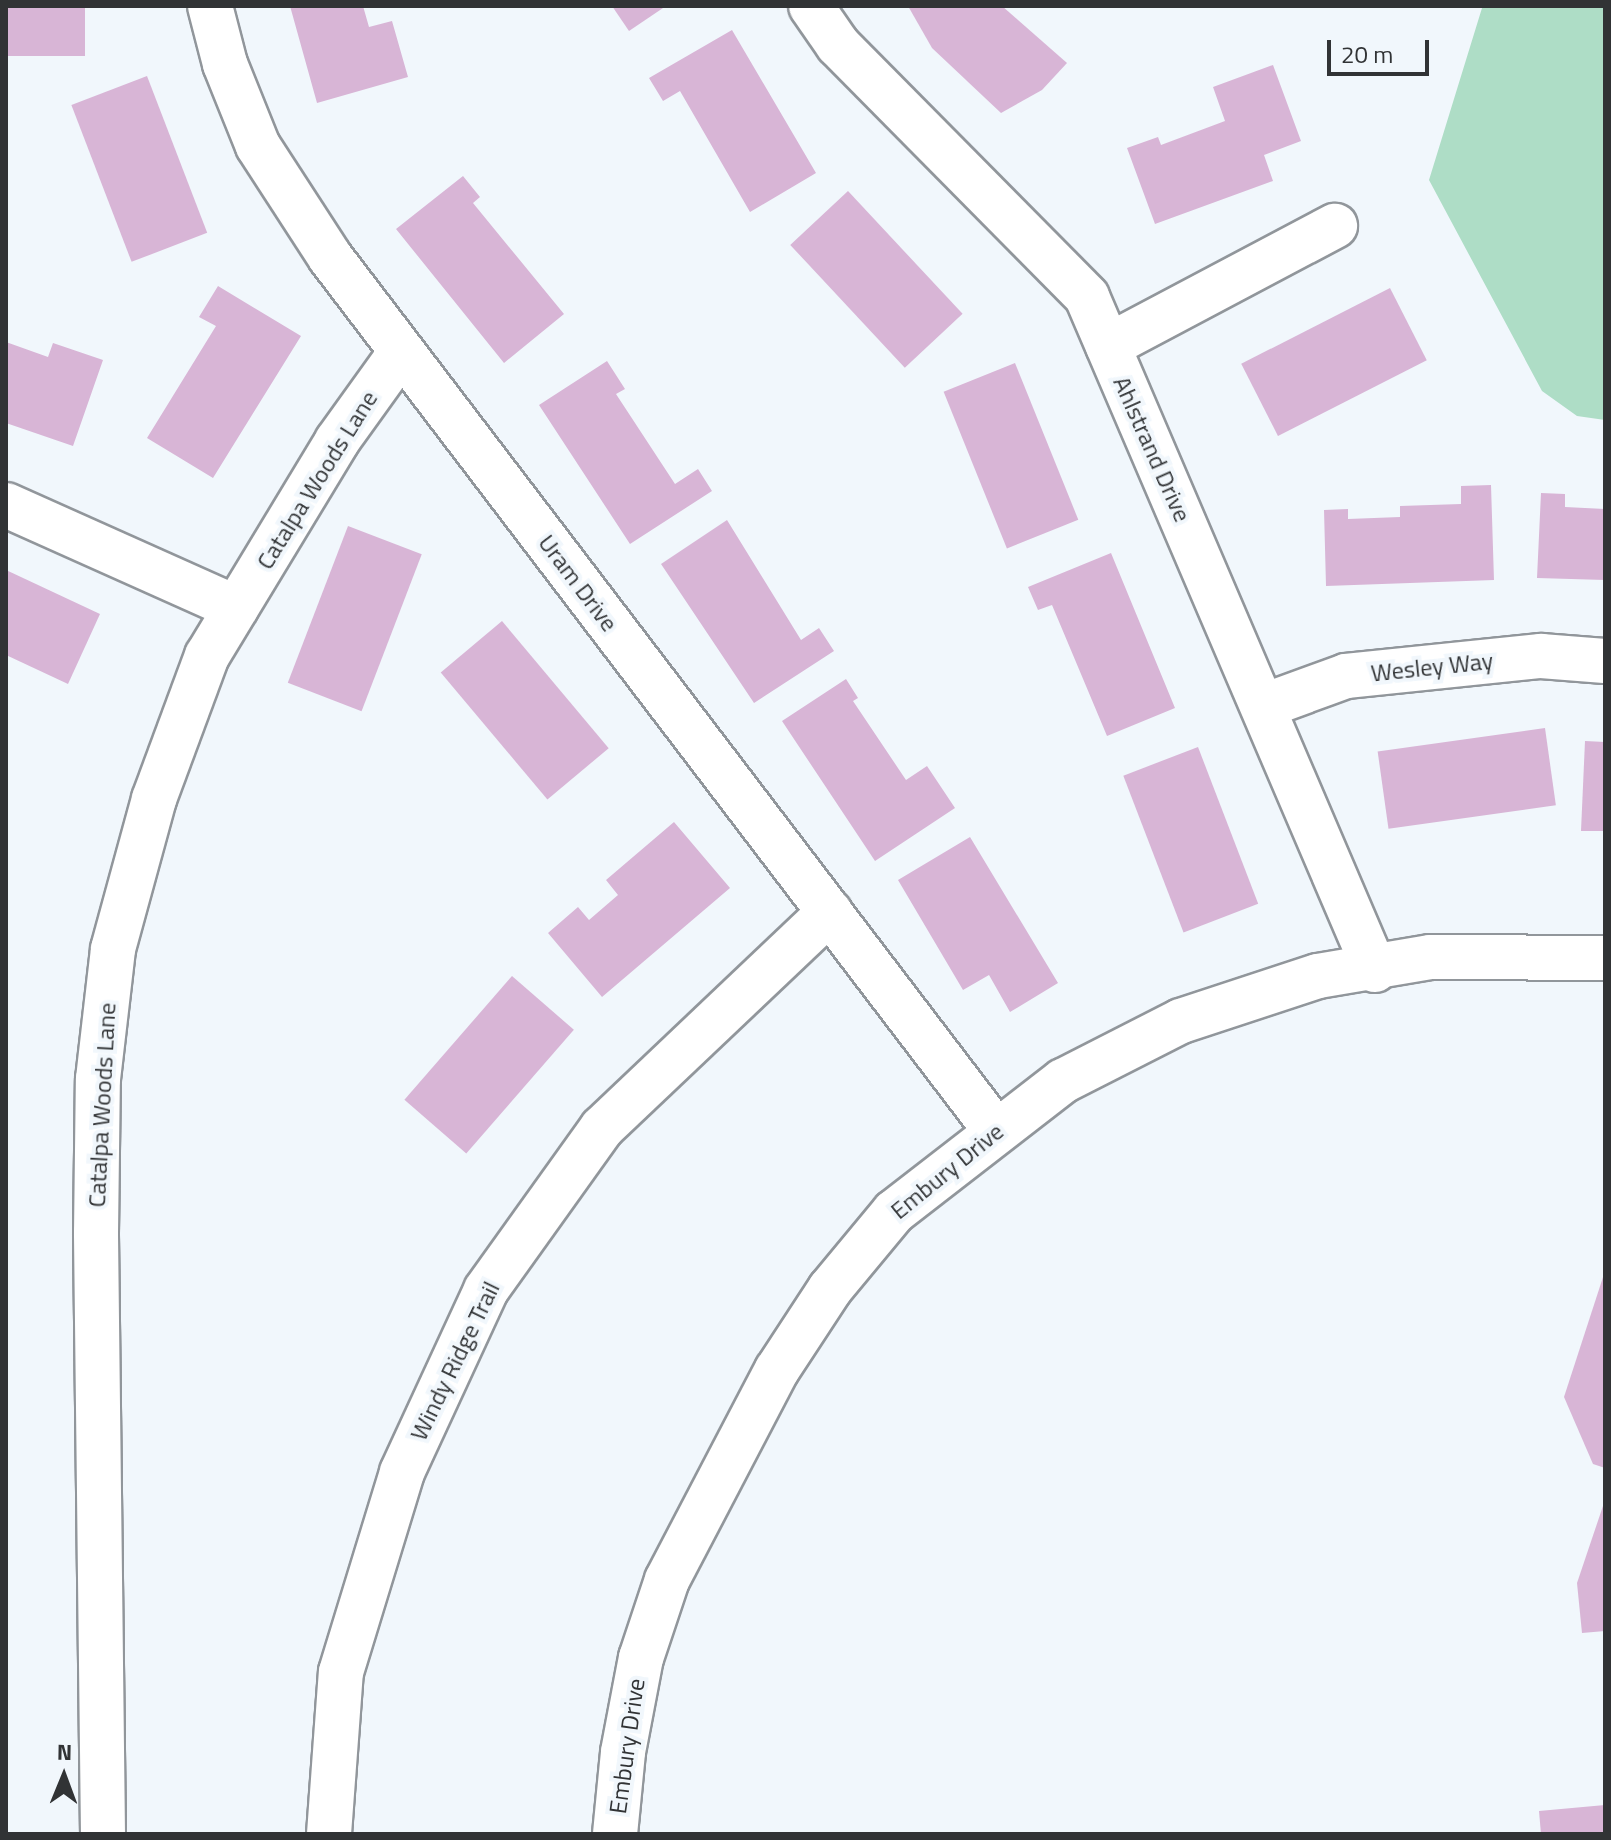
<!DOCTYPE html>
<style>
body{margin:0}
#map{position:relative;width:1611px;height:1840px;overflow:hidden;background:#f1f7fc;font-family:"Titillium Web",sans-serif}
div>[style]{position:absolute}
.green>*{inset:0;background:#aeddc6}
.building>*{inset:0;background:#d8b5d6;transform-origin:0 0}
.roads{filter:drop-shadow(2px 0 #91969b) drop-shadow(-2px 0 #91969b) drop-shadow(0 2px #91969b) drop-shadow(0 -2px #91969b)}
.minor>*{height:44px;margin:-22px;padding:0 22px;transform-origin:22px;border-radius:22px;background:#fff}
span{translate:-50% -50%;white-space:nowrap;text-align:center;line-height:1.15;-webkit-text-stroke:8px #f1f7fc;paint-order:stroke}
.street-label{font-size:24px;color:#313335}
.frame{position:absolute;inset:0;border:8px solid #313335;pointer-events:none}
.north{position:absolute;left:24px;top:1736px;width:80px;height:80px;-webkit-text-stroke:6px #f1f7fc;paint-order:stroke;rotate:1deg;font-size:22px;font-weight:700;line-height:32px;text-align:center;color:#313335}
.north::after{content:'';display:block;margin:auto;width:28px;height:36px;background:#313335;clip-path:polygon(50% 0,100% 100%,50% 72%,0 100%)}
.scale{position:absolute;left:1327px;top:40px;width:102px;height:36px;box-sizing:border-box;border:4px solid #313335;border-top:0;padding-left:10px;font-size:24px;line-height:28px;white-space:nowrap;color:#313335;-webkit-text-stroke:6px #f1f7fc;paint-order:stroke}
</style>
<div id="map">
<div class="green">
<i style="clip-path:polygon(1474px 6px,1605px 6px,1605px 420px,1577px 416px,1542px 391px,1429px 180px,1482px 8px)"></i>
</div>
<div class="building">
<i style="left:6px;top:6px;width:79px;height:50px"></i>
<i style="clip-path:polygon(290px 6px,363px 6px,369px 27px,392px 21px,408px 77px,317px 103px)"></i>
<i style="clip-path:polygon(612px 6px,666px 6px,629px 31px)"></i>
<i style="clip-path:polygon(908px 6px,1002px 6px,1067px 63px,1042px 90px,1001px 113px,932px 48px)"></i>
<i style="clip-path:polygon(732px 30px,816px 173px,750px 212px,680px 91px,663px 101px,649px 78px)"></i>
<i style="clip-path:polygon(1273px 65px,1301px 141px,1264px 155px,1273px 181px,1155px 224px,1127px 148px,1158px 137px,1161px 145px,1225px 121px,1213px 87px)"></i>
<i style="left:147px;top:76px;width:168px;height:81px;rotate:69deg"></i>
<i style="clip-path:polygon(463px 176px,480px 197px,473px 203px,564px 314px,504px 363px,396px 229px)"></i>
<i style="left:848px;top:191px;width:168px;height:79px;rotate:47deg"></i>
<i style="clip-path:polygon(218px 286px,301px 336px,213px 478px,147px 438px,216px 326px,199px 317px)"></i>
<i style="left:1390px;top:288px;width:81px;height:167px;rotate:63deg"></i>
<i style="clip-path:polygon(6px 342px,48px 357px,53px 343px,103px 360px,73px 446px,6px 423px)"></i>
<i style="clip-path:polygon(607px 361px,625px 389px,616px 394px,675px 484px,698px 469px,712px 491px,630px 544px,539px 405px)"></i>
<i style="left:1015px;top:363px;width:169px;height:77px;rotate:68deg"></i>
<i style="clip-path:polygon(1491px 485px,1494px 580px,1326px 586px,1324px 510px,1348px 509px,1348px 519px,1400px 517px,1400px 506px,1461px 504px,1461px 486px)"></i>
<i style="clip-path:polygon(1541px 493px,1565px 494px,1565px 507px,1605px 509px,1605px 580px,1537px 578px)"></i>
<i style="clip-path:polygon(727px 520px,801px 640px,819px 628px,834px 651px,754px 703px,661px 564px)"></i>
<i style="left:348px;top:526px;width:79px;height:168px;rotate:21deg"></i>
<i style="clip-path:polygon(1111px 553px,1175px 708px,1107px 736px,1052px 605px,1038px 610px,1028px 587px)"></i>
<i style="clip-path:polygon(6px 570px,100px 614px,68px 684px,6px 655px)"></i>
<i style="left:502px;top:621px;width:166px;height:80px;rotate:50deg"></i>
<i style="clip-path:polygon(846px 679px,858px 698px,853px 701px,906px 780px,927px 766px,955px 808px,875px 861px,782px 721px)"></i>
<i style="left:1545px;top:728px;width:78px;height:169px;rotate:82deg"></i>
<i style="clip-path:polygon(1585px 741px,1605px 742px,1605px 831px,1581px 831px)"></i>
<i style="left:1198px;top:747px;width:168px;height:80px;rotate:69deg"></i>
<i style="clip-path:polygon(674px 822px,730px 888px,602px 997px,548px 933px,578px 907px,589px 920px,618px 895px,606px 880px)"></i>
<i style="clip-path:polygon(970px 837px,1058px 983px,1010px 1012px,989px 975px,963px 990px,898px 880px)"></i>
<i style="left:512px;top:976px;width:82px;height:164px;rotate:41deg"></i>
<i style="clip-path:polygon(1604px 1274px,1605px 1274px,1605px 1468px,1593px 1464px,1564px 1397px)"></i>
<i style="clip-path:polygon(1605px 1500px,1605px 1631px,1582px 1633px,1577px 1583px)"></i>
<i style="clip-path:polygon(1605px 1805px,1605px 1834px,1541px 1834px,1539px 1811px)"></i>
</div>
<div class="roads">
<div class="minor">
<i style="left:210px;top:6px;width:60px;rotate:75.5deg"></i>
<i style="left:225px;top:64px;width:88px;rotate:68.1deg"></i>
<i style="left:258px;top:146px;width:132px;rotate:57deg"></i>
<i style="left:330px;top:257px;width:1099px;rotate:52.69deg"></i>
<i style="left:811px;top:6px;width:47px;rotate:55.3deg"></i>
<i style="left:838px;top:45px;width:354px;rotate:45.3deg"></i>
<i style="left:1087px;top:297px;width:732px;rotate:66.83deg"></i>
<i style="left:1108px;top:346px;width:257px;rotate:-27.9deg"></i>
<i style="left:6px;top:505px;width:252px;rotate:24.1deg"></i>
<i style="left:1264px;top:706px;width:87px;rotate:-20.1deg"></i>
<i style="left:1346px;top:676px;width:196px;rotate:-5.9deg"></i>
<i style="left:1541px;top:656px;width:64px;rotate:4.5deg"></i>
<i style="left:103px;top:1834px;width:601px;rotate:-90.67deg"></i>
<i style="left:96px;top:1233px;width:154px;rotate:-89.3deg"></i>
<i style="left:98px;top:1079px;width:131px;rotate:-83.4deg"></i>
<i style="left:113px;top:949px;width:156px;rotate:-74.7deg"></i>
<i style="left:154px;top:799px;width:153px;rotate:-69.7deg"></i>
<i style="left:207px;top:656px;width:251px;rotate:-58.8deg"></i>
<i style="left:337px;top:441px;width:110px;rotate:-54.3deg"></i>
<i style="left:329px;top:1834px;width:162px;rotate:-85.8deg"></i>
<i style="left:341px;top:1672px;width:209px;rotate:-73deg"></i>
<i style="left:402px;top:1472px;width:200px;rotate:-65.2deg"></i>
<i style="left:486px;top:1290px;width:199px;rotate:-54.4deg"></i>
<i style="left:602px;top:1128px;width:314px;rotate:-43.5deg"></i>
<i style="left:615px;top:1834px;width:82px;rotate:-84.4deg"></i>
<i style="left:623px;top:1752px;width:96px;rotate:-79.2deg"></i>
<i style="left:641px;top:1658px;width:82px;rotate:-71.6deg"></i>
<i style="left:667px;top:1580px;width:237px;rotate:-62.4deg"></i>
<i style="left:777px;top:1370px;width:97px;rotate:-56.8deg"></i>
<i style="left:830px;top:1289px;width:100px;rotate:-50.3deg"></i>
<i style="left:894px;top:1212px;width:214px;rotate:-37.8deg"></i>
<i style="left:1063px;top:1081px;width:132px;rotate:-27deg"></i>
<i style="left:1181px;top:1021px;width:144px;rotate:-18.2deg"></i>
<i style="left:1318px;top:976px;width:114px;rotate:-9.6deg"></i>
<i style="left:1430px;top:957px;width:175px;rotate:0.3deg"></i>
</div>
</div>
<div class="street-label">
<span style="left:1152px;top:449px;rotate:66deg">Ahlstrand Drive</span>
<span style="left:317px;top:480px;rotate:-58deg">Catalpa Woods Lane</span>
<span style="left:578px;top:583px;rotate:53deg">Uram Drive</span>
<span style="left:1432px;top:667px;rotate:-6deg">Wesley Way</span>
<span style="left:102px;top:1105px;rotate:-87deg">Catalpa Woods Lane</span>
<span style="left:947px;top:1171px;rotate:-39deg">Embury Drive</span>
<span style="left:455px;top:1361px;rotate:-64deg">Windy Ridge Trail</span>
<span style="left:627px;top:1746px;rotate:-82deg">Embury Drive</span>
</div>
<div class="frame"></div>
<div class="north">N</div>
<div class="scale">20 m</div>
</div>
